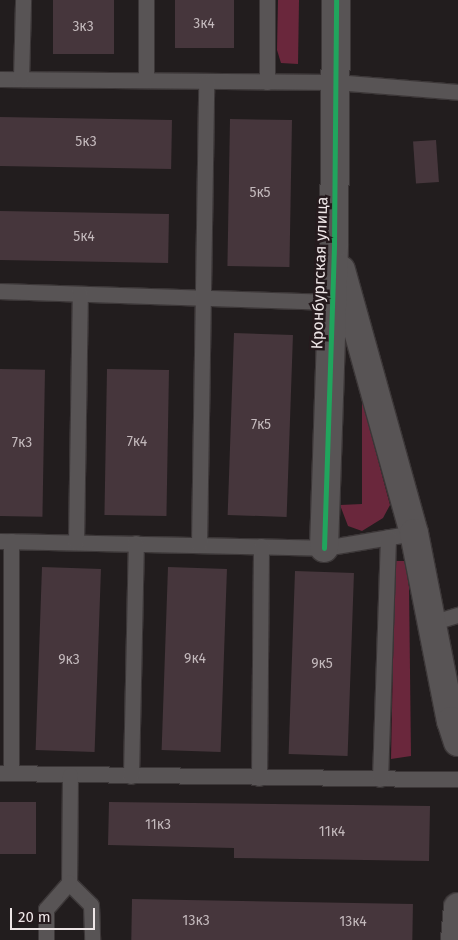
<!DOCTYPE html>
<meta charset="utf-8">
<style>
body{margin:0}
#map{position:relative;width:458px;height:940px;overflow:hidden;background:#221d1e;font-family:"Fira Sans",sans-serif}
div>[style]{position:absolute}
.forest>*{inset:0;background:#6a273c}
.building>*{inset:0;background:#46363c;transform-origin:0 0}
.roads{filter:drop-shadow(1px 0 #3c3738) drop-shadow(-1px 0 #3c3738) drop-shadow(0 1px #3c3738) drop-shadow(0 -1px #3c3738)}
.lane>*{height:15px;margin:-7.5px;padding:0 7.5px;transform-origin:7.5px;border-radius:7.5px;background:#585455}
.street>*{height:28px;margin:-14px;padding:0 14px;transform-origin:14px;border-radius:14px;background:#585455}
.cycleway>*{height:5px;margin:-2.5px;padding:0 2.5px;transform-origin:2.5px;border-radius:2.5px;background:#20a55d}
span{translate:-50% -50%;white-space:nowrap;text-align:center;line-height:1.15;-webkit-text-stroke:5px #251a1d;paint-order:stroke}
.number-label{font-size:14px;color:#c3b9bc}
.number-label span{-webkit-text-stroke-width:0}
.street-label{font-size:16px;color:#ede5e6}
.scale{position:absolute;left:10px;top:908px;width:85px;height:22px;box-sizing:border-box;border:2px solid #ede5e6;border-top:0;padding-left:6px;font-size:15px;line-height:18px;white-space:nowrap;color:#ede5e6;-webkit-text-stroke:4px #251a1d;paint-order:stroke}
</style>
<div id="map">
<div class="forest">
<i style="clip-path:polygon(278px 0,299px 0,298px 64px,281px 63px,277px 50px)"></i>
<i style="clip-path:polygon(362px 400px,390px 505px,383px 518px,362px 531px,348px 526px,340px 505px,362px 504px)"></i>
<i style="clip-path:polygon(395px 561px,405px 561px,409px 587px,411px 756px,391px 759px)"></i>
</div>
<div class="building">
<i style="left:53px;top:0;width:61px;height:54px"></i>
<i style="left:175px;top:0;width:59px;height:48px"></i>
<i style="left:0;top:117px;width:172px;height:49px;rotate:1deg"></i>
<i style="left:230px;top:119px;width:62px;height:147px;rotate:1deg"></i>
<i style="left:436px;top:140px;width:42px;height:23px;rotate:86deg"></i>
<i style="left:0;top:211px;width:169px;height:49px;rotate:1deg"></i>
<i style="left:234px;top:333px;width:59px;height:182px;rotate:2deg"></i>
<i style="left:0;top:369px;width:45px;height:147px;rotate:1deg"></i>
<i style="left:107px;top:369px;width:62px;height:146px;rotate:1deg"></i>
<i style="left:42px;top:567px;width:59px;height:183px;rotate:2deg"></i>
<i style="left:168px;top:567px;width:59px;height:183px;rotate:2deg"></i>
<i style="left:295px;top:571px;width:59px;height:183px;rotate:2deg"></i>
<i style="left:0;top:802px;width:36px;height:52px"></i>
<i style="clip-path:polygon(109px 802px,430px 806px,429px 861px,234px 858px,234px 848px,108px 845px)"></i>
<i style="left:132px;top:899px;width:281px;height:41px;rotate:1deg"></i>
</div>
<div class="roads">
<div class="lane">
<i style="left:0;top:79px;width:335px;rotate:0.5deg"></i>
<i style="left:335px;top:82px;width:123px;rotate:4.6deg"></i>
<i style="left:21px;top:79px;width:79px;rotate:-88.5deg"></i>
<i style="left:146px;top:79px;width:79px;rotate:-90deg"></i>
<i style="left:267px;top:82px;width:82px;rotate:-90deg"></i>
<i style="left:0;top:291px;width:332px;rotate:1.9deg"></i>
<i style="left:0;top:541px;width:324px;rotate:1.2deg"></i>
<i style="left:324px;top:548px;width:91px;rotate:-9.5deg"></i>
<i style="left:11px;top:541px;width:232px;rotate:90deg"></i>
<i style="left:76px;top:542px;width:248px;rotate:-89.1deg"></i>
<i style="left:199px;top:545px;width:463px;rotate:-89.1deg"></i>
<i style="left:431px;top:623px;width:28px;rotate:-17deg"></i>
<i style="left:0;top:773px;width:458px;rotate:0.8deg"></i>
<i style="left:70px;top:775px;width:108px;rotate:90.5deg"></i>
<i style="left:69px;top:883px;width:31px;rotate:45deg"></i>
<i style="left:91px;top:905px;width:35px;rotate:88deg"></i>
<i style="left:131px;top:776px;width:233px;rotate:-88.8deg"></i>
<i style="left:259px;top:778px;width:232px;rotate:-89.5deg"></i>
<i style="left:380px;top:779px;width:242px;rotate:-88.1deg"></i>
<i style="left:46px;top:940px;width:31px;rotate:-90deg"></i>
<i style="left:46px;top:909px;width:35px;rotate:-49deg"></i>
</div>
<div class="street">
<i style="left:341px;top:270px;width:273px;rotate:74.5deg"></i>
<i style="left:414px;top:533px;width:192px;rotate:78.9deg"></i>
<i style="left:451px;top:721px;width:22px;rotate:72deg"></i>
<i style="left:324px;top:548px;width:304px;rotate:-88.1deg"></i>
<i style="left:334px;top:244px;width:244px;rotate:-89.5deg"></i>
<i style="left:455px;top:940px;width:33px;rotate:-85deg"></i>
</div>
</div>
<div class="cycleway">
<i style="left:324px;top:548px;width:304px;rotate:-88.1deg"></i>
<i style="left:334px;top:244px;width:244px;rotate:-89.5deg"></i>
</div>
<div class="number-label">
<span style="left:204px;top:24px">3к4</span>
<span style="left:83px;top:27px">3к3</span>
<span style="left:86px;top:142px">5к3</span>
<span style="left:260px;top:193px">5к5</span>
<span style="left:84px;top:237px">5к4</span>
<span style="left:261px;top:425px">7к5</span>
<span style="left:137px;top:442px">7к4</span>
<span style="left:22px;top:443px">7к3</span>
<span style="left:195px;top:659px">9к4</span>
<span style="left:69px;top:660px">9к3</span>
<span style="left:322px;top:664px">9к5</span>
<span style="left:158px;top:825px">11к3</span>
<span style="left:332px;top:832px">11к4</span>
<span style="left:196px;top:921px">13к3</span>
<span style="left:353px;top:922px">13к4</span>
</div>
<div class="street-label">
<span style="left:320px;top:273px;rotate:-88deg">Кронбургская улица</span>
</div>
<div class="scale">20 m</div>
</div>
